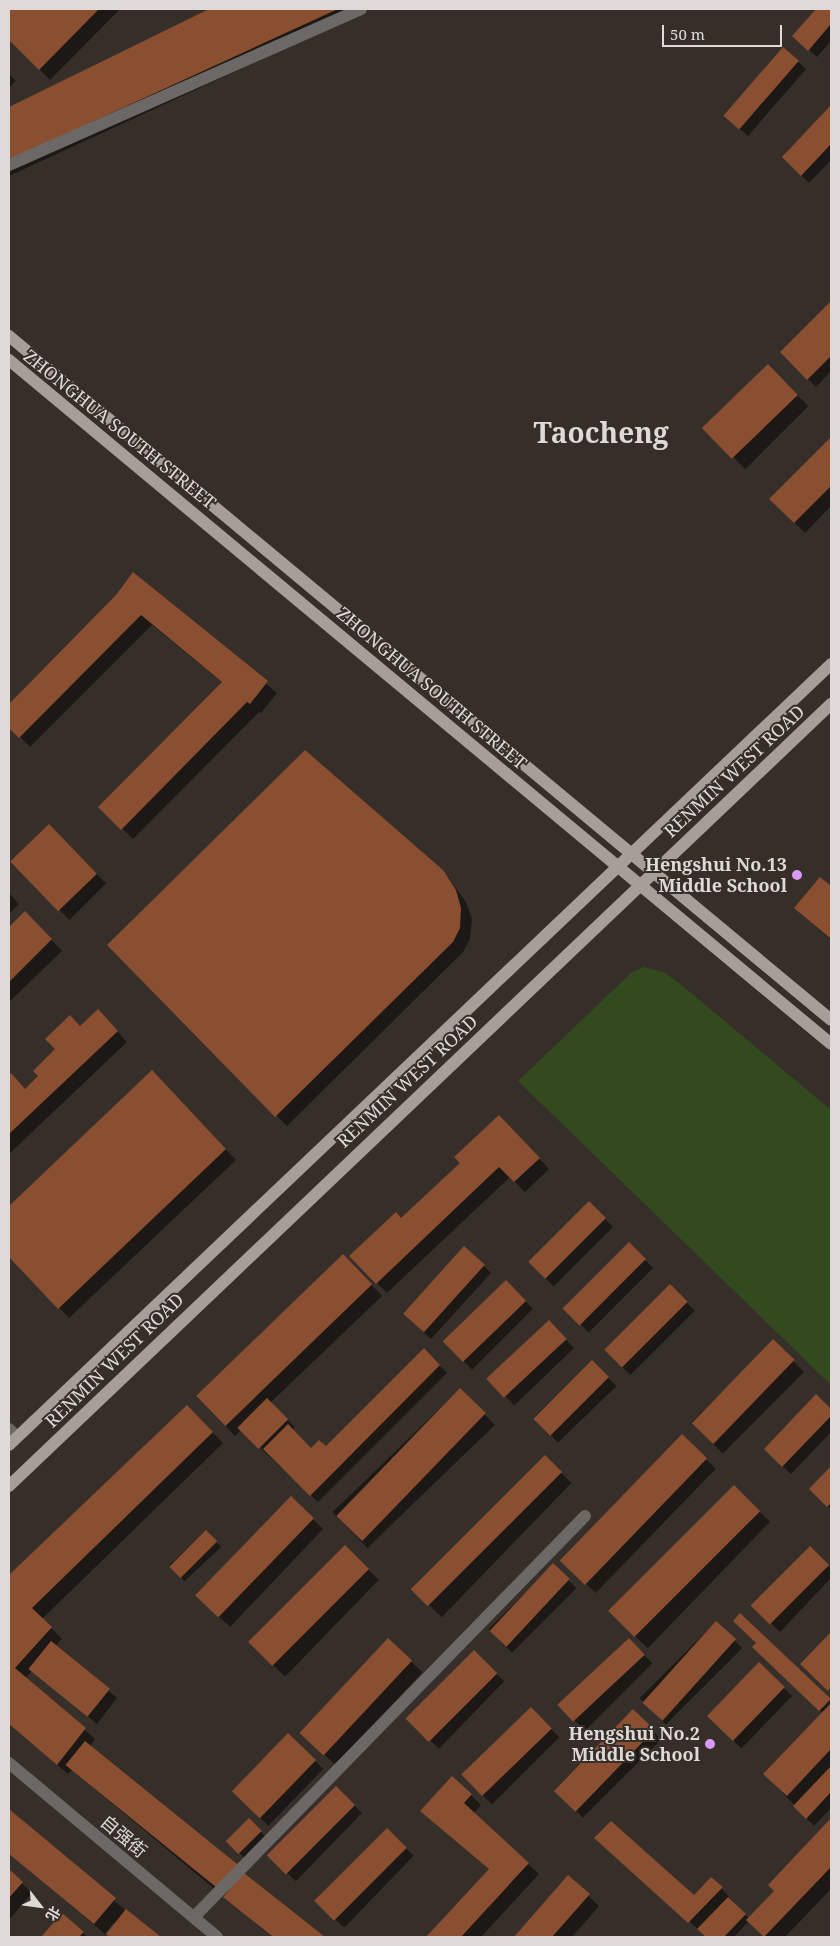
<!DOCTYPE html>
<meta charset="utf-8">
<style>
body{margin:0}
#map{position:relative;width:840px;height:1946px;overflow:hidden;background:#362e28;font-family:"Noto Serif","Noto Sans SC",serif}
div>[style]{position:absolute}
.green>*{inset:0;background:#324a1e}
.shadow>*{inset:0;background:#0007;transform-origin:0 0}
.building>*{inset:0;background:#8a4e31;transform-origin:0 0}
.minor>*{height:12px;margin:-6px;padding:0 6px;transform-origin:6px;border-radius:6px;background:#6b6865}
.tertiary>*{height:12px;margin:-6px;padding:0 6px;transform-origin:6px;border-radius:6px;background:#6b6865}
.primary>*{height:12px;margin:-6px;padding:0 6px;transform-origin:6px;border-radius:6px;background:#a69e98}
.dots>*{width:14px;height:14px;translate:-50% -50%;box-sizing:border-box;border:2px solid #362e28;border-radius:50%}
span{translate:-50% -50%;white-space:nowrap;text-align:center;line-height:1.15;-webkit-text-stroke:4px #362e28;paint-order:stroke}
.street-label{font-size:18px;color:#dfdad7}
.poi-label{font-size:18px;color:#dfdad7;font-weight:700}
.right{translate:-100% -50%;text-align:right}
.town-label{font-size:28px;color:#dfdad7;font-weight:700}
.frame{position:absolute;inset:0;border:10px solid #dfdad7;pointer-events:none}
.north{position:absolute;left:15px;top:1881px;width:50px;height:50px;-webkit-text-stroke:4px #362e28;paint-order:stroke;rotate:120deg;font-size:14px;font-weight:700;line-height:20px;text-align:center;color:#dfdad7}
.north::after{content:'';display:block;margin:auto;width:18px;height:22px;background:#dfdad7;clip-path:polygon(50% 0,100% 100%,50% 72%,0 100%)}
.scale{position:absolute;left:662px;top:25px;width:120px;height:22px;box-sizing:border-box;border:2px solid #dfdad7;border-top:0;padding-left:6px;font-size:15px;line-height:18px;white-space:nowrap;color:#dfdad7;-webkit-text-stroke:4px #362e28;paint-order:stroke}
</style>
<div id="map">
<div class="green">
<i style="clip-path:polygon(644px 967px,663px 972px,678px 982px,831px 1110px,831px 1385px,518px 1081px,632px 972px)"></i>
</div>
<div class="shadow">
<i style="clip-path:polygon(9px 9px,120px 9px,50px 80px,9px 38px)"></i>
<i style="clip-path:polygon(212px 9px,371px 9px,9px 176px,9px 108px)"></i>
<i style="clip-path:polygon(818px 9px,831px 9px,831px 41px,817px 57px,794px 36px)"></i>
<i style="clip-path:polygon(783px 48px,806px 69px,748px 136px,733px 123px)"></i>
<i style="clip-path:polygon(9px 74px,16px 81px,9px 88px)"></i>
<i style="clip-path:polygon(831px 107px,831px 160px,809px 183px,783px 157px)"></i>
<i style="clip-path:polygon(831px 302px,831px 371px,816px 387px,781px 352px)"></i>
<i style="left:768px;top:366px;width:57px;height:89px;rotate:45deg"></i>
<i style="clip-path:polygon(831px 438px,831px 506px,805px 533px,771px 499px)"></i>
<i style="clip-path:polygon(133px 574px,277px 693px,261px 713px,259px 712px,133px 839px,100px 807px,223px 683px,152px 625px,30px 747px,9px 726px,9px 706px,117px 596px)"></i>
<i style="left:49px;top:826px;width:81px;height:52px;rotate:45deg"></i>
<i style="clip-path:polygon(443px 871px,466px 902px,472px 919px,470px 939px,463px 952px,287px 1126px,108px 945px)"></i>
<i style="clip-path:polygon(820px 879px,831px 888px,831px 940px,795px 908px)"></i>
<i style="clip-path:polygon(9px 893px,19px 904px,9px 914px)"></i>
<i style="clip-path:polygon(25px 913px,62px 951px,9px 1002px,9px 929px)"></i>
<i style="clip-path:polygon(108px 1021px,127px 1042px,9px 1154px,9px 1076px,11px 1075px,26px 1090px,81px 1027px)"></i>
<i style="clip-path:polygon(152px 1071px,236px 1160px,69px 1318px,9px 1255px,9px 1207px)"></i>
<i style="clip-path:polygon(509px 1127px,549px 1169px,525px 1192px,510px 1177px,387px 1293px,377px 1283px,402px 1220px)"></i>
<i style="left:589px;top:1203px;width:34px;height:84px;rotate:45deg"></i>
<i style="left:629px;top:1244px;width:34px;height:91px;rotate:45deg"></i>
<i style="clip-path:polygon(343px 1255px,382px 1296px,270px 1403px,295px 1427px,292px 1430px,311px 1449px,326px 1448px,424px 1350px,447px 1373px,318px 1502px,241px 1430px,235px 1436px,225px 1425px)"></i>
<i style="clip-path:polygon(484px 1266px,491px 1273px,431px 1339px,412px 1321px)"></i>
<i style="left:506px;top:1282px;width:38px;height:86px;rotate:45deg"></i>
<i style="left:670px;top:1286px;width:35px;height:91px;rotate:45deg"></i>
<i style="left:549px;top:1322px;width:36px;height:83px;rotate:46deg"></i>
<i style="left:773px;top:1341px;width:44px;height:115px;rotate:45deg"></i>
<i style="left:592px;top:1361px;width:35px;height:81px;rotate:46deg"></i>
<i style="left:460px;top:1389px;width:50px;height:177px;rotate:46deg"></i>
<i style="clip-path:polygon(816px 1396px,831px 1411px,831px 1432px,791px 1474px,765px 1449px)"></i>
<i style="clip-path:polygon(187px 1406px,223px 1443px,42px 1619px,62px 1639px,55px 1646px,117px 1698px,97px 1724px,32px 1671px,25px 1678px,95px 1739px,90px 1746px,323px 1937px,272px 1937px,72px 1770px,68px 1774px,9px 1724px,9px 1576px)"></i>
<i style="left:682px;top:1436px;width:47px;height:173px;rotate:44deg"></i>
<i style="left:545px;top:1457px;width:37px;height:187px;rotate:44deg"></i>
<i style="clip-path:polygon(831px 1468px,831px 1509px,811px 1489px)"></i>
<i style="left:734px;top:1487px;width:50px;height:176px;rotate:44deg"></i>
<i style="clip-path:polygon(313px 1519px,323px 1529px,230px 1627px,208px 1606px)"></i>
<i style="left:206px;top:1531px;width:22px;height:50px;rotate:47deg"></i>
<i style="left:345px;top:1547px;width:47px;height:135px;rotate:44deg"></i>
<i style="clip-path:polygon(810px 1548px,831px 1569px,831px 1578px,780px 1632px,754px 1607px)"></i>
<i style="left:553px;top:1565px;width:33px;height:91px;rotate:45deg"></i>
<i style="clip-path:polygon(740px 1615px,831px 1701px,831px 1808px,814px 1826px,765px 1774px,823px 1713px,761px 1654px)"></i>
<i style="left:716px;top:1622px;width:37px;height:108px;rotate:45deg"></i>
<i style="clip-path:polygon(831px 1633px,831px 1692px,802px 1664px)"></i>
<i style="left:388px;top:1640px;width:47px;height:127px;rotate:43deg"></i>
<i style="left:629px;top:1640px;width:33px;height:95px;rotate:45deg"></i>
<i style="left:474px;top:1652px;width:42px;height:94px;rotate:44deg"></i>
<i style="left:759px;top:1664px;width:46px;height:73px;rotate:44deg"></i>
<i style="left:531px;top:1709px;width:40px;height:95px;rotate:45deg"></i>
<i style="left:633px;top:1711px;width:40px;height:111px;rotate:45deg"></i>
<i style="left:288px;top:1735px;width:49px;height:79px;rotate:44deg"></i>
<i style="left:336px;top:1788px;width:36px;height:95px;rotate:44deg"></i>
<i style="clip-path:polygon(471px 1795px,481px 1805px,474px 1813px,539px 1874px,481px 1937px,428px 1937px,490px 1869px,422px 1811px)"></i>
<i style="clip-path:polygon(9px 1811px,125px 1910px,159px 1937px,111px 1937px,108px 1934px,116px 1920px,105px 1934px,9px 1853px)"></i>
<i style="left:249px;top:1820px;width:24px;height:30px;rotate:45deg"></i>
<i style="clip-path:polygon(831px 1820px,831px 1889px,785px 1937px,766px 1937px,749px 1921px,734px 1937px,707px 1937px,606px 1849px,694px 1897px,712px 1878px,749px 1919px,776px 1891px,770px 1885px)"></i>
<i style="left:387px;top:1830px;width:37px;height:100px;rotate:44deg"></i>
<i style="clip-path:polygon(9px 1871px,32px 1893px,9px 1920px)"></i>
<i style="clip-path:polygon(568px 1877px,599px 1906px,572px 1937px,516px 1937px)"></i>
<i style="clip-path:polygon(62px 1915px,83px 1933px,87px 1937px,43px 1937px)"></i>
</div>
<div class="building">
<i style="clip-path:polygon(9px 9px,99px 9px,39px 70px,9px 40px)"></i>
<i style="clip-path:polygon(209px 9px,338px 9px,9px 160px,9px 107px)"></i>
<i style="clip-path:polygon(816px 9px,831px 9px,831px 24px,808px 51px,792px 36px)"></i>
<i style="left:783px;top:47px;width:21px;height:91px;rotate:41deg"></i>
<i style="clip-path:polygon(831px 105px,831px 144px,801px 176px,782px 157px)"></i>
<i style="clip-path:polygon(831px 301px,831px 356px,807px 380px,780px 352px)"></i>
<i style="left:768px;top:364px;width:43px;height:92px;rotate:46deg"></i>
<i style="clip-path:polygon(831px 437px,831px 486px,794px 523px,769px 499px)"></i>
<i style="clip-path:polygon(133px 572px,268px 681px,250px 704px,247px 702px,121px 830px,98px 807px,222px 682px,141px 615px,19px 738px,9px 728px,9px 704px,116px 595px)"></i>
<i style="clip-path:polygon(305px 750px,443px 870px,456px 890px,461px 908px,460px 928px,453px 942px,275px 1117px,107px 945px)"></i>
<i style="left:49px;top:824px;width:69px;height:54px;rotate:46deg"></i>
<i style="clip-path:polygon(820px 877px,831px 886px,831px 939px,794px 908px)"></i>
<i style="clip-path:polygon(25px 911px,52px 939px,9px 982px,9px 927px)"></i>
<i style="clip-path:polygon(98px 1009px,118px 1031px,9px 1134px,9px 1075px,11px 1073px,25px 1089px,38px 1076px,33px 1071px,55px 1049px,45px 1039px,70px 1015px,80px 1026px)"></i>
<i style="clip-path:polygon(152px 1070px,226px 1149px,58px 1309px,9px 1257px,9px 1206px)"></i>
<i style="clip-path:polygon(499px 1115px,540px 1158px,514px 1182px,499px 1167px,376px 1284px,349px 1256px,396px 1212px,401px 1218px,460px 1163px,454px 1157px)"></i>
<i style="left:589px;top:1201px;width:24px;height:86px;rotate:45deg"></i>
<i style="left:629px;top:1242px;width:24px;height:94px;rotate:45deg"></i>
<i style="left:464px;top:1246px;width:28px;height:91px;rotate:42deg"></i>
<i style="left:343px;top:1254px;width:42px;height:204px;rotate:46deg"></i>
<i style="left:506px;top:1280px;width:29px;height:88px;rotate:46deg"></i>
<i style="left:670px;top:1284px;width:25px;height:93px;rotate:45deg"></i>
<i style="left:549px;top:1320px;width:26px;height:86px;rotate:47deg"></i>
<i style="left:773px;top:1339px;width:30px;height:117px;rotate:44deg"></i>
<i style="clip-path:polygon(424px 1348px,440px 1365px,310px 1496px,263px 1449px,288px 1424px,311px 1448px,319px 1440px,326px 1446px)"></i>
<i style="left:592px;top:1360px;width:24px;height:83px;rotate:45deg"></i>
<i style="left:460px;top:1388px;width:36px;height:178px;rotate:44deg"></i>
<i style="clip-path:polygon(816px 1394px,831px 1409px,831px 1416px,782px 1467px,764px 1449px)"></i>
<i style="left:267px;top:1398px;width:30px;height:42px;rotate:45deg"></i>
<i style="clip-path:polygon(187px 1405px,213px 1432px,32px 1608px,52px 1627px,15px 1668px,86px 1728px,57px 1765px,9px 1724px,9px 1575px)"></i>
<i style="left:682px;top:1434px;width:35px;height:176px;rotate:44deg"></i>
<i style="left:545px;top:1455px;width:24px;height:190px;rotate:45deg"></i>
<i style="clip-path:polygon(831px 1466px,831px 1503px,827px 1507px,809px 1489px)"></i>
<i style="left:734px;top:1485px;width:37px;height:178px;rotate:45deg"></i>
<i style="left:291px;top:1496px;width:32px;height:138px;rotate:44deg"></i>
<i style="left:206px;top:1530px;width:16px;height:52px;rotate:45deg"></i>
<i style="left:345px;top:1545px;width:34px;height:137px;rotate:45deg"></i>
<i style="left:810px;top:1546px;width:27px;height:84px;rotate:45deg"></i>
<i style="left:553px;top:1563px;width:23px;height:93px;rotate:43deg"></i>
<i style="clip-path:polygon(740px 1613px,831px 1699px,819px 1711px,752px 1647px,756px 1643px,733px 1621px)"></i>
<i style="left:716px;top:1621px;width:27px;height:110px;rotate:42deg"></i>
<i style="clip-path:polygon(831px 1632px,831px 1687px,828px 1691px,800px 1664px)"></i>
<i style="left:388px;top:1638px;width:33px;height:130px;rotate:43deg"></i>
<i style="left:629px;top:1638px;width:23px;height:98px;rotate:47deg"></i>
<i style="left:51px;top:1641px;width:76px;height:36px;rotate:39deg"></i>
<i style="left:474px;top:1650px;width:33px;height:97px;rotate:45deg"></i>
<i style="left:759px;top:1662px;width:36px;height:75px;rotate:44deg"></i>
<i style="clip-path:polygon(830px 1704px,831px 1749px,787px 1796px,763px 1774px)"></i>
<i style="left:531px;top:1707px;width:30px;height:97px;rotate:46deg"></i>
<i style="left:633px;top:1709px;width:30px;height:114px;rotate:44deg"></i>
<i style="left:288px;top:1733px;width:39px;height:81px;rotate:44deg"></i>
<i style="left:85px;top:1741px;width:198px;height:31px;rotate:39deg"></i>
<i style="clip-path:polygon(831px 1766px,831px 1792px,806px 1819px,793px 1806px)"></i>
<i style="clip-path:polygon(452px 1776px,472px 1794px,464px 1803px,529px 1863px,461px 1937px,426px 1937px,489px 1869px,420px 1811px)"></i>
<i style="left:336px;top:1786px;width:27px;height:98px;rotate:45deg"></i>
<i style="clip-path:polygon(9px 1809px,116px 1898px,94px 1924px,9px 1854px)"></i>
<i style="left:249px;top:1818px;width:18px;height:33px;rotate:45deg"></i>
<i style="clip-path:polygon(831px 1818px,831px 1867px,764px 1937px,746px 1920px,774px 1891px,768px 1885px)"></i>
<i style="clip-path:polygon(611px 1821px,694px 1895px,711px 1877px,723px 1887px,688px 1923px,594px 1838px)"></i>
<i style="left:387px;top:1828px;width:28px;height:103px;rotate:45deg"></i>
<i style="clip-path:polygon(9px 1869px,23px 1882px,9px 1898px)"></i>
<i style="clip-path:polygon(243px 1872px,325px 1937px,273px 1937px,223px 1897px)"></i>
<i style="clip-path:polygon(568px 1875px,590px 1894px,552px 1937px,514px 1937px)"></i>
<i style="clip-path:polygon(728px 1897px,746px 1914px,724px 1937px,706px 1937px,697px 1929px)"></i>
<i style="clip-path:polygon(126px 1909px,161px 1937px,110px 1937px,106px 1934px)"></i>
<i style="clip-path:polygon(62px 1913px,84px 1932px,79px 1937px,41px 1937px)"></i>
</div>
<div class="minor">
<i style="left:9px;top:165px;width:385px;rotate:-23.9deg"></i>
<i style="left:9px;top:1429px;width:11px;rotate:45deg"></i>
<i style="left:194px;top:1917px;width:560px;rotate:-45.72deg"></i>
</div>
<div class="tertiary">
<i style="left:9px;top:1763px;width:271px;rotate:39.9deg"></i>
</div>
<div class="primary">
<i style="left:9px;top:336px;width:1069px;rotate:39.76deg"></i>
<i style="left:9px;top:360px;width:1069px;rotate:39.76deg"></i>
<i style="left:9px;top:1445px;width:1134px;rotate:-43.53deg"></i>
<i style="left:9px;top:1486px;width:1135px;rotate:-43.57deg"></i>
</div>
<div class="dots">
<i style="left:797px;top:875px;background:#d99af7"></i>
<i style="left:710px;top:1744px;background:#d99af7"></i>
</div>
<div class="street-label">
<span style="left:120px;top:429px;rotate:39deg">ZHONGHUA SOUTH STREET</span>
<span style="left:432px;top:688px;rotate:40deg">ZHONGHUA SOUTH STREET</span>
<span style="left:734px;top:771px;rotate:-43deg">RENMIN WEST ROAD</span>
<span style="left:407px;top:1081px;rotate:-43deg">RENMIN WEST ROAD</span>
<span style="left:114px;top:1360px;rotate:-44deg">RENMIN WEST ROAD</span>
<span style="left:124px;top:1836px;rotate:40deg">自强街</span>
</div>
<div class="poi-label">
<span class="right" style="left:787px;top:875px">Hengshui No.13<br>Middle School</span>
<span class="right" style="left:700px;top:1744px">Hengshui No.2<br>Middle School</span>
</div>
<div class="town-label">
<span style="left:601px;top:432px">Taocheng</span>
</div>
<div class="frame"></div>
<div class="north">北</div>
<div class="scale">50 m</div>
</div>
